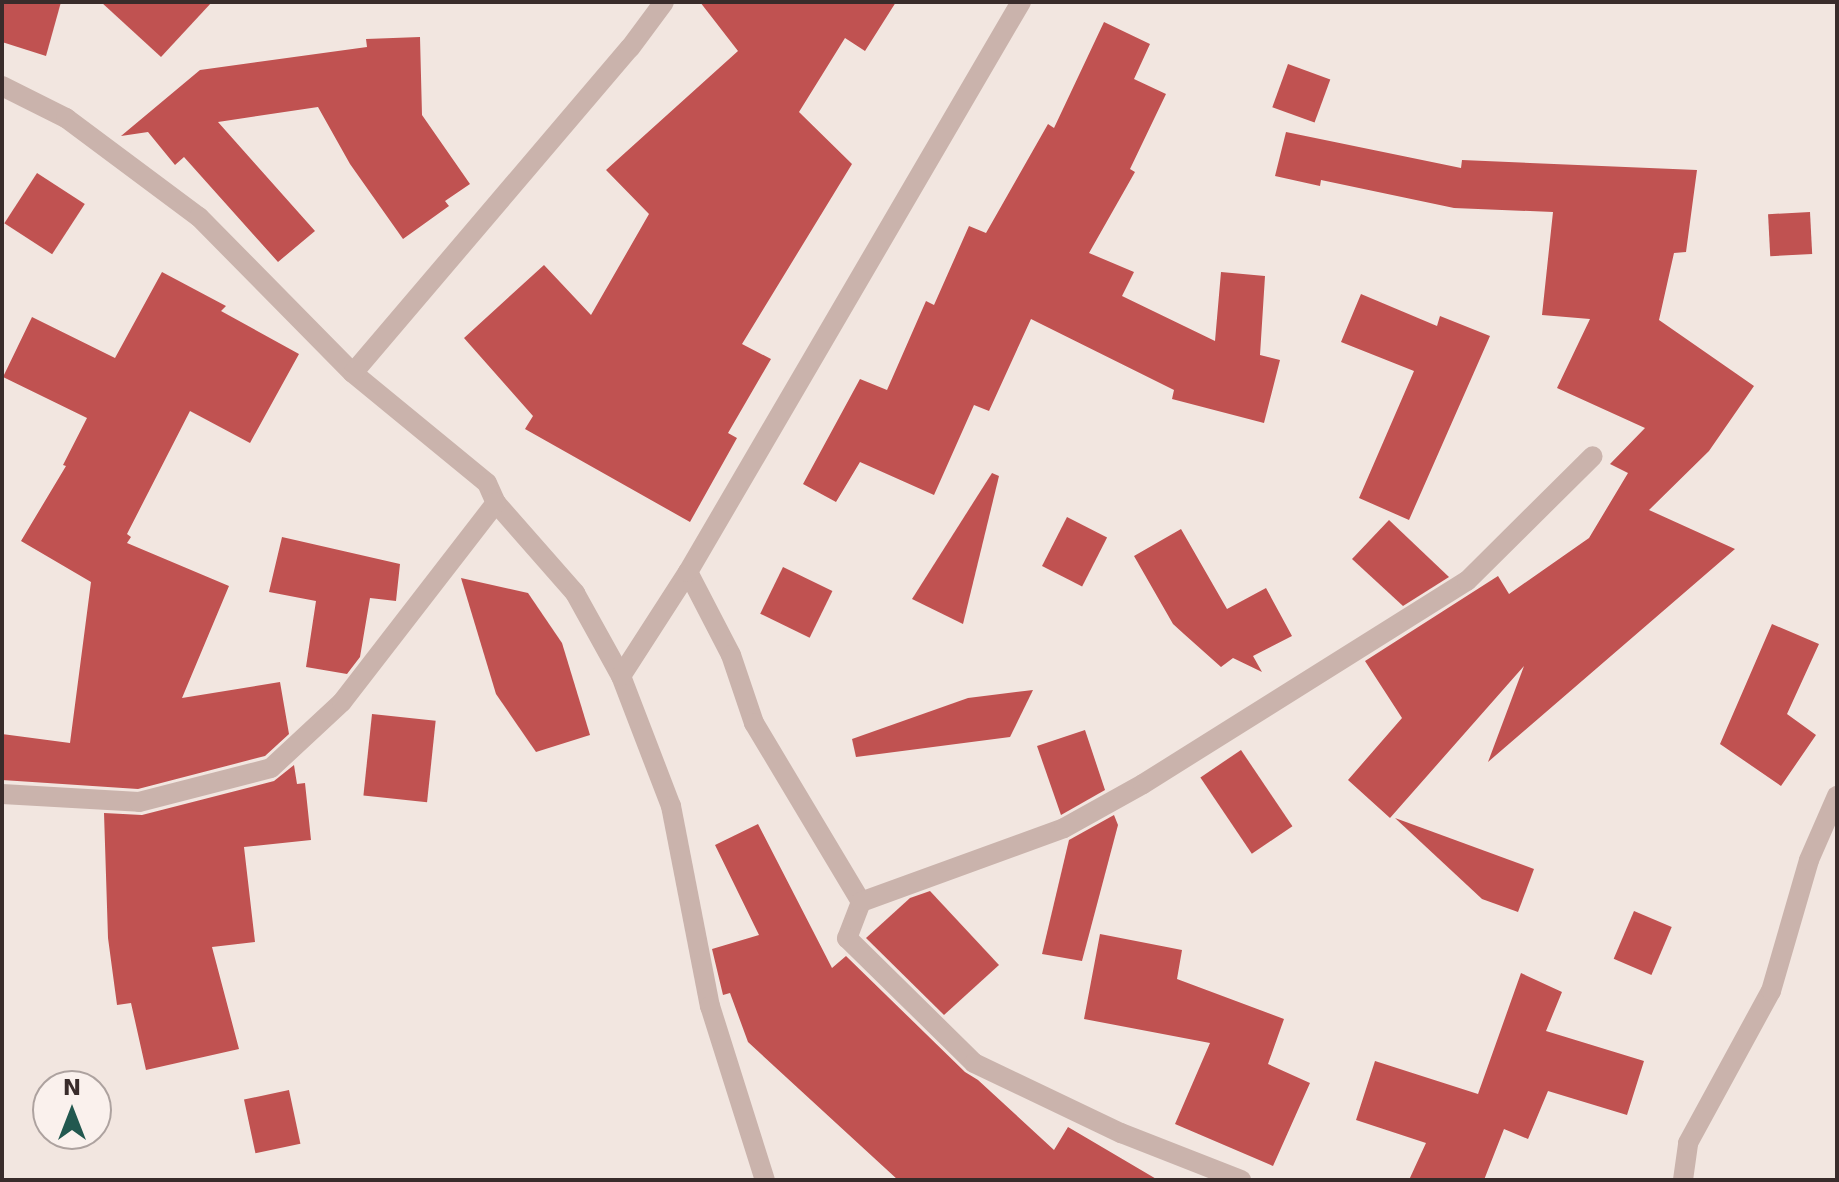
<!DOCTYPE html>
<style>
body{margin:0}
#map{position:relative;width:1839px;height:1182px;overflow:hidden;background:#f2e6e0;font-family:"DejaVu Sans",sans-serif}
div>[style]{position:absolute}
.building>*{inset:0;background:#c05251;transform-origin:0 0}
.minor>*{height:20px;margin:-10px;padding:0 10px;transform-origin:10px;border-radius:10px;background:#cab3ac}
span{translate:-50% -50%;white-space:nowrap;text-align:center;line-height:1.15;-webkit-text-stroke:8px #faf1ed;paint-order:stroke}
.frame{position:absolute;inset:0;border:4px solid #392c2b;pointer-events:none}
.north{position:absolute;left:32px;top:1070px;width:80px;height:80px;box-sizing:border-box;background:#faf1ed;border:2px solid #ada29f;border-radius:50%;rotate:0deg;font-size:22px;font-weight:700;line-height:32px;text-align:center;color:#392c2b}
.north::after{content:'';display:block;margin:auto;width:28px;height:36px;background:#22584f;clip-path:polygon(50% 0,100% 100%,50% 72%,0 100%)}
</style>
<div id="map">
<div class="building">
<i style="clip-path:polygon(2px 2px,61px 2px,46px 56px,2px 42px)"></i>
<i style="clip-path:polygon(101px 2px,212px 2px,161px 57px)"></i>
<i style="clip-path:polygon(700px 2px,896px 2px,865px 51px,845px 38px,799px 112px,852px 164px,742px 344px,771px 359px,728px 433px,737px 438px,690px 522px,525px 429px,533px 416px,464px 338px,544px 265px,591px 315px,649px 214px,606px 170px,738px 51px)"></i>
<i style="clip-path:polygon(1104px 22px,1150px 44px,1134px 79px,1166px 94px,1130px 169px,1135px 172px,1089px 253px,1134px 272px,1122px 296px,1215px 341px,1221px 272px,1265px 276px,1260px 355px,1280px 360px,1264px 423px,1172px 399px,1174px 390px,1031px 319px,989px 411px,974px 405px,934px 495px,860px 462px,836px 502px,803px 484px,860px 379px,887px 390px,926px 301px,934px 305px,969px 226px,986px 233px,1048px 124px,1054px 128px)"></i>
<i style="clip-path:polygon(420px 37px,422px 115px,470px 184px,445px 201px,449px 206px,403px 239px,350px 164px,318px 107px,218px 122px,315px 231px,278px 262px,184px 157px,175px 165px,148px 132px,121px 136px,200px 70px,367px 47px,366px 39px)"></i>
<i style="left:1288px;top:64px;width:45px;height:46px;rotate:20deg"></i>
<i style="clip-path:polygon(1286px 132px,1461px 168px,1462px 160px,1697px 170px,1686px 252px,1674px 253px,1659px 320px,1754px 386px,1709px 451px,1649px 510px,1735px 549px,1488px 762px,1524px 666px,1390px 818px,1348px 780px,1402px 718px,1365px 661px,1498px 576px,1509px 594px,1589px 538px,1628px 473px,1610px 464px,1645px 428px,1557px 388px,1590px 319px,1542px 315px,1553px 212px,1454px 208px,1321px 180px,1320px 186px,1275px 176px)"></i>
<i style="left:37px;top:173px;width:57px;height:60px;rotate:33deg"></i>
<i style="left:1810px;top:212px;width:42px;height:42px;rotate:87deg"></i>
<i style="clip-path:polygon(162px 272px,226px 306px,221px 311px,299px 354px,250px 443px,190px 411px,127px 534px,131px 537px,127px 543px,229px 586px,182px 698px,280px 682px,289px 734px,265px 756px,138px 789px,2px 780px,2px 734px,70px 743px,91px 582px,21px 541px,66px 466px,63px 465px,87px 418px,3px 377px,32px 317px,115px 358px)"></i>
<i style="clip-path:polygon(1361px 294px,1437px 326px,1440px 316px,1490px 336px,1409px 520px,1359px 498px,1414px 371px,1341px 342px)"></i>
<i style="clip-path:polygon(992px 473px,999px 476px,963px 624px,912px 599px)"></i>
<i style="left:1067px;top:517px;width:45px;height:55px;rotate:27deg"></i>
<i style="clip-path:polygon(1389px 520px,1449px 577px,1403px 606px,1352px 559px)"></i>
<i style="clip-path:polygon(1181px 529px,1227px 609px,1266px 588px,1292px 636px,1253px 656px,1262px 672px,1233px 658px,1221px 667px,1184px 634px,1173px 624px,1134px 556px)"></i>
<i style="clip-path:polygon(282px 537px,400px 564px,396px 601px,370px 598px,360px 657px,347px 674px,306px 667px,316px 601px,269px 592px)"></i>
<i style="left:783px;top:567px;width:55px;height:52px;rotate:26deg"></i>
<i style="clip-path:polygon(461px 578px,528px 593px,562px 643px,590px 735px,536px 752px,496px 694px)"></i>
<i style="clip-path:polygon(1772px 624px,1819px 644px,1787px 714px,1816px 735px,1781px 786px,1720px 744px)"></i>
<i style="clip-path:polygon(1033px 690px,1010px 737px,856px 757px,852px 739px,968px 698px)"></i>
<i style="left:372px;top:714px;width:64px;height:82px;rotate:6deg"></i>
<i style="clip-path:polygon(1085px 730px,1105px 790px,1061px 815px,1037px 746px)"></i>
<i style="left:1241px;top:750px;width:92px;height:49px;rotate:56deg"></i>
<i style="clip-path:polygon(294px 765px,297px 784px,305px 783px,311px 840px,244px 847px,255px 942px,212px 947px,239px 1049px,146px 1070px,131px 1003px,117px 1005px,108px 938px,104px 813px,142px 815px,274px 781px)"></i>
<i style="clip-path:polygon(1114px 815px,1118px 825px,1082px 961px,1042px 954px,1069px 840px)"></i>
<i style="clip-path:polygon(1395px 818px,1534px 869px,1518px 912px,1482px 899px)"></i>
<i style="clip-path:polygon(758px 824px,832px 968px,846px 956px,965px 1072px,978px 1080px,1054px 1150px,1068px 1127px,1158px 1180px,898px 1180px,748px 1042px,730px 993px,723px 995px,712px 949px,759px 935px,715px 845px)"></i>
<i style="clip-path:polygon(930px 891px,999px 965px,944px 1015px,866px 938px,910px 898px)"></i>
<i style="left:1634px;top:911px;width:41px;height:52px;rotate:23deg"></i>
<i style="clip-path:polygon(1100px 934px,1182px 950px,1177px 979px,1284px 1019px,1268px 1064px,1310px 1083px,1273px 1166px,1175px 1124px,1210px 1043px,1084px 1019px)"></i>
<i style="clip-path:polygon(1521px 973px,1562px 992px,1546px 1031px,1644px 1061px,1627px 1115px,1548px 1091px,1528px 1139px,1504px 1129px,1484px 1180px,1409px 1180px,1426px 1143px,1356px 1120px,1375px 1061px,1478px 1094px)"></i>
<i style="left:289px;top:1090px;width:55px;height:46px;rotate:78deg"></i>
</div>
<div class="minor">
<i style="left:2px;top:86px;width:72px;rotate:26.6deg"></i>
<i style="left:66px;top:118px;width:166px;rotate:36.7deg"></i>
<i style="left:199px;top:217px;width:219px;rotate:45.4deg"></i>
<i style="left:353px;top:373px;width:173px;rotate:39.4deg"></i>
<i style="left:487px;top:483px;width:22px;rotate:66deg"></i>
<i style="left:496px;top:503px;width:120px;rotate:48.7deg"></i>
<i style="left:575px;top:593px;width:95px;rotate:61deg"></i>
<i style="left:621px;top:676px;width:139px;rotate:69deg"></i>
<i style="left:671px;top:806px;width:204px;rotate:79deg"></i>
<i style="left:710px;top:1006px;width:182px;rotate:72.5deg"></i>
<i style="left:353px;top:373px;width:427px;rotate:-49.6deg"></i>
<i style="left:630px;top:48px;width:57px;rotate:-53.5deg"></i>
<i style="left:688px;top:572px;width:93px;rotate:62.6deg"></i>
<i style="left:731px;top:655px;width:72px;rotate:71.3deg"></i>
<i style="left:754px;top:723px;width:209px;rotate:59.1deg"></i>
<i style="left:861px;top:902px;width:39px;rotate:111deg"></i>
<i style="left:847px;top:938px;width:178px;rotate:44.5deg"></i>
<i style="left:974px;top:1063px;width:163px;rotate:25.5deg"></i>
<i style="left:1121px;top:1133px;width:129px;rotate:21.4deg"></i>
<i style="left:621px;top:676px;width:124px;rotate:-57.2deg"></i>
<i style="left:688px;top:572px;width:660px;rotate:-59.71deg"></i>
<i style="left:2px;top:794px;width:137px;rotate:3.3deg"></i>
<i style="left:139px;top:802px;width:136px;rotate:-14.4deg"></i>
<i style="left:271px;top:768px;width:97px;rotate:-42.9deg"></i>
<i style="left:342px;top:702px;width:252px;rotate:-52.3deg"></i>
<i style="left:861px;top:902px;width:216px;rotate:-20deg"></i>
<i style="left:1064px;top:828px;width:90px;rotate:-29.1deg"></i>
<i style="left:1143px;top:784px;width:382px;rotate:-32.1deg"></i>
<i style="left:1467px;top:581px;width:177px;rotate:-44.8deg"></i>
<i style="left:1683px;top:1180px;width:37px;rotate:-82deg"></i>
<i style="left:1688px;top:1143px;width:173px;rotate:-61.4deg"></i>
<i style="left:1771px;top:991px;width:136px;rotate:-73.8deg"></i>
<i style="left:1809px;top:860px;width:70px;rotate:-66.4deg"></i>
</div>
<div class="frame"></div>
<div class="north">N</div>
</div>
